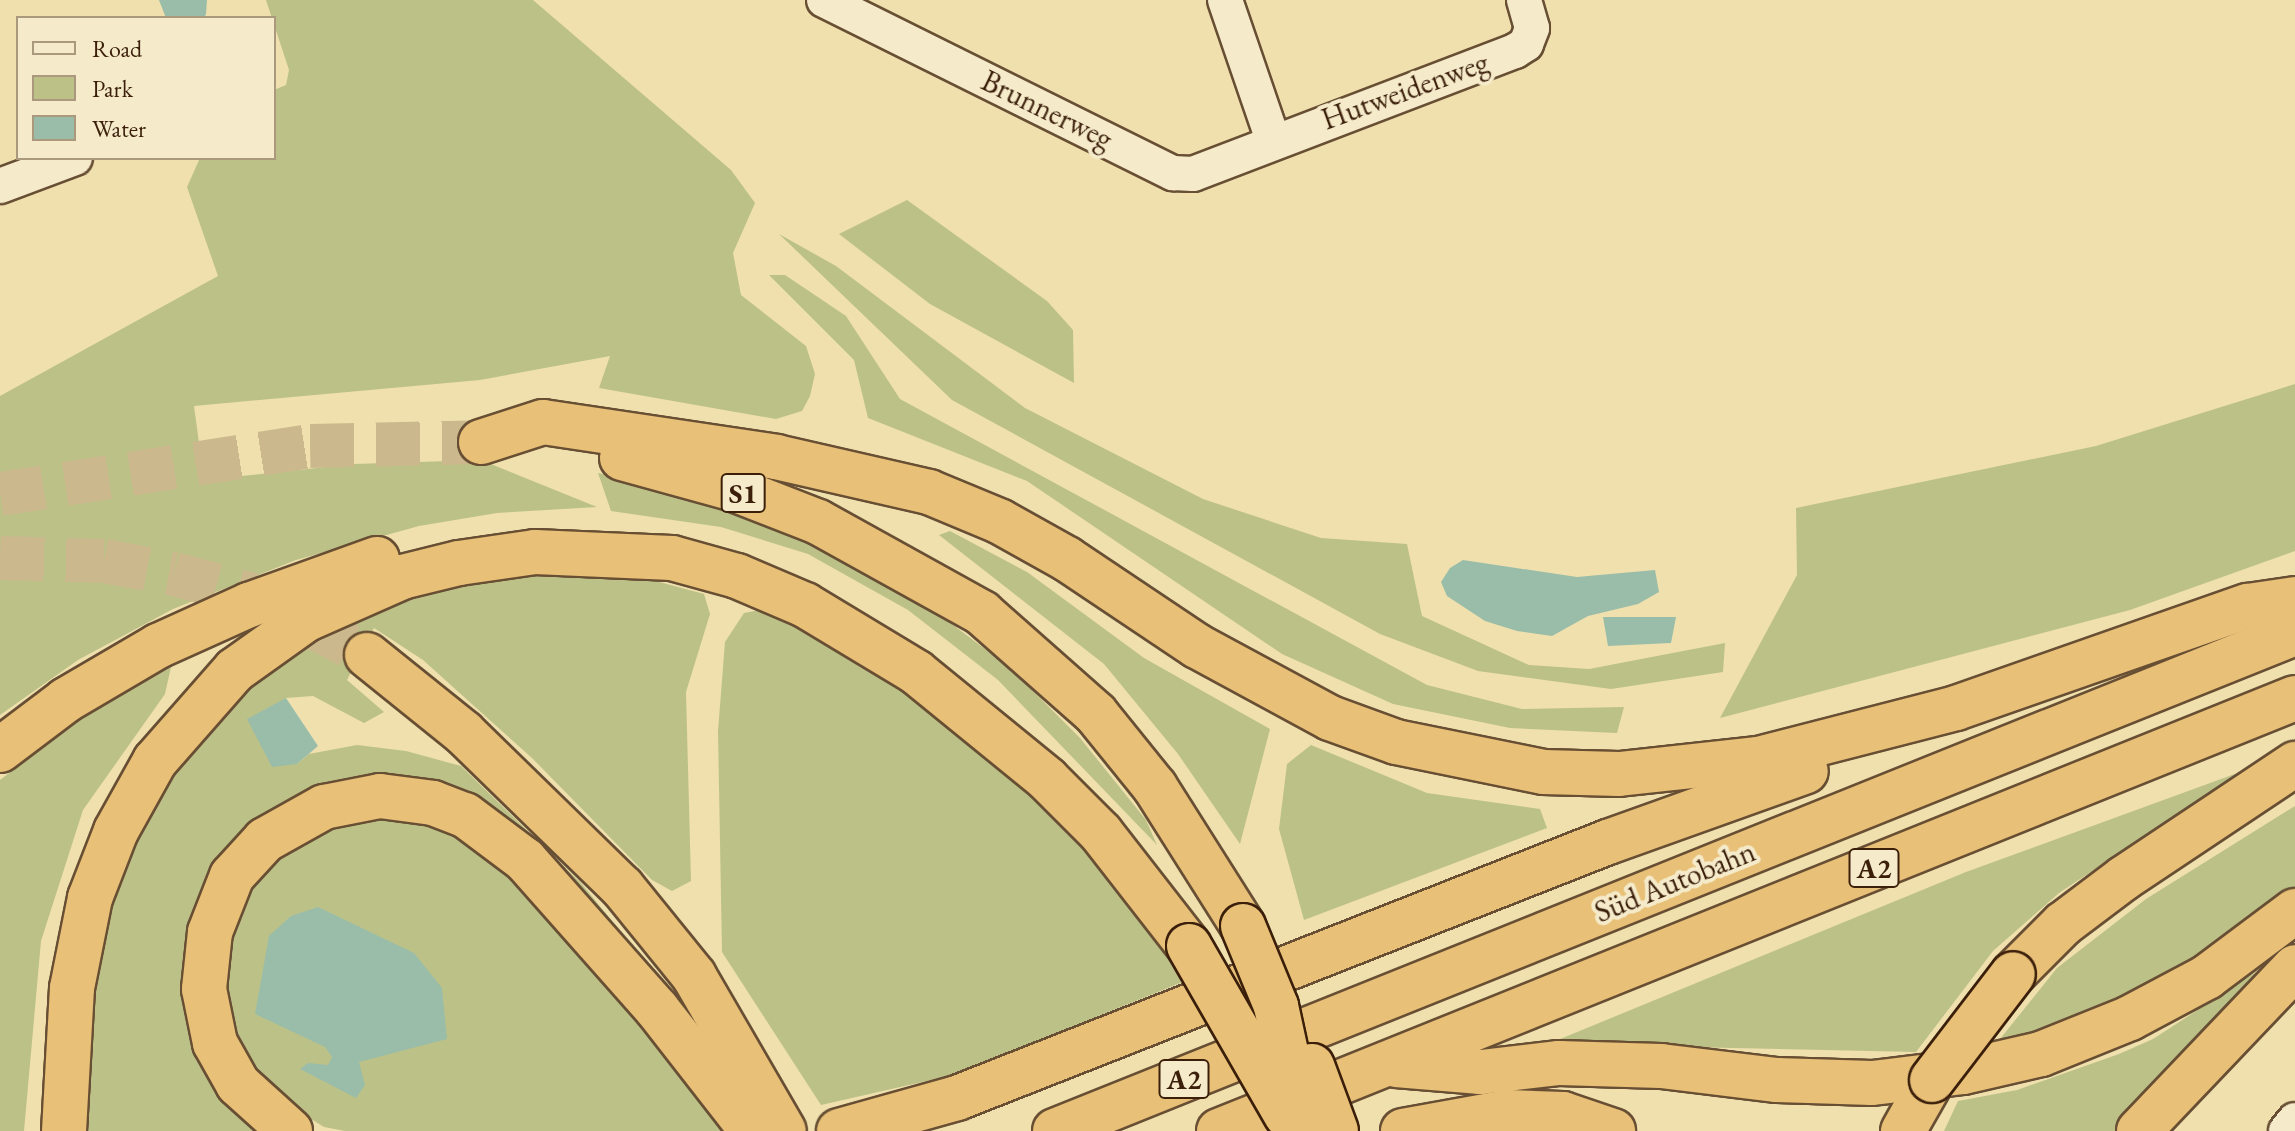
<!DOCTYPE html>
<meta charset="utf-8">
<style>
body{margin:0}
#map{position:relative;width:2295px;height:1131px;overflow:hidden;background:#efe0ae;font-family:"EB Garamond",serif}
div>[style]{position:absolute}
.green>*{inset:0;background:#bcc188}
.water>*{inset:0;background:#9abda9}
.highway-tunnel>*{height:44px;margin-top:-22px;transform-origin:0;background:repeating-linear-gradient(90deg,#cbb98d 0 44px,transparent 0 66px)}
.roads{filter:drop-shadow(2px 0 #684f34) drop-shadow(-2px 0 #684f34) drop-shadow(0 2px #684f34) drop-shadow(0 -2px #684f34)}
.minor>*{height:34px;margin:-17px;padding:0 17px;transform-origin:17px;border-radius:17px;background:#f5ebca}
.highway>*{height:44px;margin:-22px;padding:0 22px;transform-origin:22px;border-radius:22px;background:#e8c077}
.bridges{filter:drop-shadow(2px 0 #3b1f0b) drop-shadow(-2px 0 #3b1f0b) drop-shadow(0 2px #3b1f0b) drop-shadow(0 -2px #3b1f0b)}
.highway-bridge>*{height:44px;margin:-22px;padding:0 22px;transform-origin:22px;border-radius:22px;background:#e8c077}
span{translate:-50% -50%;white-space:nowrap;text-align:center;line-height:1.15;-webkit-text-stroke:8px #f5ebca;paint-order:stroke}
.shield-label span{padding:2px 6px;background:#f5ebca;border:2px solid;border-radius:6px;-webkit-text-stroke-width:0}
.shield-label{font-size:28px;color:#3b1f0b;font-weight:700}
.street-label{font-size:30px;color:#3b1f0b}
.legend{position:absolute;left:16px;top:16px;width:260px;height:144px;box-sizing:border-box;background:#f5ebca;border:2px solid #ab997e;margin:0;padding:10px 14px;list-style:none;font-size:24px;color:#3b1f0b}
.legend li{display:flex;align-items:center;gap:16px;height:40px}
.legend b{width:40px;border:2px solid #ab997e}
</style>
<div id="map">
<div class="green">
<i style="clip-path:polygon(266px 0,533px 0,731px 170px,755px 203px,733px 253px,741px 295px,806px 346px,815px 374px,810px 396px,802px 411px,776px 419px,599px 388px,610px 356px,480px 380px,194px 406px,204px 480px,354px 464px,481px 460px,597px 507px,497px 513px,419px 526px,296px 560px,173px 609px,78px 660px,0 715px,0 396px,218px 276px,187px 187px,200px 158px,274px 158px,274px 90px,286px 85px,289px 70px)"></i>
<i style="clip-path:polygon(907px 200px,1047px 301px,1073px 330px,1074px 383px,930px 304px,839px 234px)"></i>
<i style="clip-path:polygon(779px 234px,836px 266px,1025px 408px,1203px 499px,1321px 538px,1407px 544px,1422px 616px,1529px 665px,1589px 669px,1725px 643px,1723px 672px,1611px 689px,1478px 671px,1380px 634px,952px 400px)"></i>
<i style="clip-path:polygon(769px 275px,785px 275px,846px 316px,900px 399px,1427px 685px,1522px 709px,1624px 707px,1617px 733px,1510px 728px,1393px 704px,1282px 654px,1027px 481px,868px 418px,854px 360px)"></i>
<i style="clip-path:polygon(2295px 384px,2295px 551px,2130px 610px,1720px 718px,1797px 575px,1796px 508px,2096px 446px)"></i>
<i style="clip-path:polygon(598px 473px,687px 492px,807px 539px,924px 603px,1010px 668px,1080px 738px,1146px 820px,1157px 845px,998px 680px,908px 610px,808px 554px,721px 527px,611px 511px)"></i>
<i style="clip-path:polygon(950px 531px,1027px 572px,1144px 658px,1270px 729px,1240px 844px,1178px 754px,1104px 664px,939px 535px)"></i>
<i style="clip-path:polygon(626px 573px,704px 594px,710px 614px,686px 692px,691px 881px,672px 891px,652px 880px,532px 758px,423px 660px,374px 628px,347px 680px,384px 712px,364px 723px,313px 696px,286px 698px,297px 764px,309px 754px,357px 745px,406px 751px,461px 766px,581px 883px,663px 983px,659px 986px,510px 827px,300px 802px,189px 962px,260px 1131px,78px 1131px,99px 938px,120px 864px,189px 743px,288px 650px,379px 604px,451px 582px,525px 574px)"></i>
<i style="clip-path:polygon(766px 609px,838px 644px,949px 716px,1047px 805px,1124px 892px,1185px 981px,953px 1075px,821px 1105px,722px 952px,718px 731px,725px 642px,744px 613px)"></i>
<i style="clip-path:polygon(171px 667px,165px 694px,83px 810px,41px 941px,24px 1131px,0 1131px,0 780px,100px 704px)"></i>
<i style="clip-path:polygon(1311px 745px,1427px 793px,1540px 809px,1547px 828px,1304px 920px,1279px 829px,1287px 764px)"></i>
<i style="clip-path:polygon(2243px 771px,2059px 893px,1993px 951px,1916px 1052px,1548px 1044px,1966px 872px)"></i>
<i style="clip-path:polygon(2295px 806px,2295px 890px,2141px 996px,1992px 1049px,2057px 968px,2146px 899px)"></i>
<i style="clip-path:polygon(387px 814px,434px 823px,479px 845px,517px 879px,591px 958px,723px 1131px,345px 1131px,324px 1127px,282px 1101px,254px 1069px,233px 1026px,224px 975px,231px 927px,251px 887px,274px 858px,344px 818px)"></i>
<i style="clip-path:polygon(2267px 965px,2277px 966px,2115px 1131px,1944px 1131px,1958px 1101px,2017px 1090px,2119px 1054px,2153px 1039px)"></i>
</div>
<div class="water">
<i style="clip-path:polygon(159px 0,207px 0,206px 14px,204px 18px,166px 18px)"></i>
<i style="clip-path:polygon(1463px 560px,1577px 577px,1655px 570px,1659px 592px,1638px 604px,1588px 616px,1552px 636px,1517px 631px,1485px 621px,1447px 596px,1441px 582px,1450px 568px)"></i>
<i style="clip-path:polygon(1603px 617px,1676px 617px,1671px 643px,1608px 646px)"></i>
<i style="clip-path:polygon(286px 698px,318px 746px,297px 764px,272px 767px,247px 719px)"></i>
<i style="clip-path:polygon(318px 907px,414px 953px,442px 988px,447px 1039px,359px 1062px,365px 1085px,356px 1098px,300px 1069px,308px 1063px,328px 1065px,332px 1057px,325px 1047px,255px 1014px,269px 936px,291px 916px)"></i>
</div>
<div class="highway-tunnel">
<i style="left:0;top:494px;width:314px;rotate:-8.8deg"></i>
<i style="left:310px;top:446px;width:171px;rotate:-1.3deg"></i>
<i style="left:0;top:558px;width:104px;rotate:1.7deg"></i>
<i style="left:104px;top:561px;width:71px;rotate:10.5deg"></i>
<i style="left:174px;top:574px;width:81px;rotate:15.1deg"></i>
<i style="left:252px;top:595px;width:130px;rotate:27.6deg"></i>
</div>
<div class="roads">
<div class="minor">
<i style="left:824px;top:0;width:390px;rotate:26.4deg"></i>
<i style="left:1173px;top:173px;width:20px;rotate:3deg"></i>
<i style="left:1193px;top:174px;width:345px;rotate:-20.9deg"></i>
<i style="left:1515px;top:51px;width:13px;rotate:-32deg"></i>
<i style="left:1526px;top:44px;width:17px;rotate:-69deg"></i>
<i style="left:1532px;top:28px;width:29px;rotate:-106deg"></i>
<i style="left:1225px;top:0;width:148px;rotate:71.1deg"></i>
<i style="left:0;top:186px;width:80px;rotate:-20.5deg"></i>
<i style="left:2286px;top:1131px;width:14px;rotate:-51deg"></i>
</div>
<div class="highway">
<i style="left:481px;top:442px;width:65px;rotate:-17.9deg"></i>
<i style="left:543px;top:422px;width:236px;rotate:8.5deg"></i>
<i style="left:776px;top:457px;width:157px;rotate:12.9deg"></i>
<i style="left:929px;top:492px;width:76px;rotate:22.5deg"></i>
<i style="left:999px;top:521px;width:78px;rotate:29.2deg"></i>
<i style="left:1067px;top:559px;width:156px;rotate:33.8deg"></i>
<i style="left:1197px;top:646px;width:151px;rotate:28.4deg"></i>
<i style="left:1330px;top:718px;width:70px;rotate:20deg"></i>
<i style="left:1396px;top:742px;width:150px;rotate:11.5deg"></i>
<i style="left:1543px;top:772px;width:76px;rotate:1.5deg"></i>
<i style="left:1619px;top:774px;width:140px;rotate:-6.2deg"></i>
<i style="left:1758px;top:759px;width:204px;rotate:-14.4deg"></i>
<i style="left:1956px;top:708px;width:309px;rotate:-19.3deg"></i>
<i style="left:2248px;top:606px;width:48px;rotate:-8.5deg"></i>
<i style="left:622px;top:458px;width:113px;rotate:15.4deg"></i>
<i style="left:731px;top:488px;width:93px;rotate:21.3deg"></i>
<i style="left:818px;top:522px;width:188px;rotate:29deg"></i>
<i style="left:982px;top:613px;width:152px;rotate:41.5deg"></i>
<i style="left:1096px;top:714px;width:94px;rotate:51.1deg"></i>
<i style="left:1155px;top:787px;width:165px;rotate:57.7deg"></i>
<i style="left:367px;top:655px;width:124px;rotate:38.8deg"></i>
<i style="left:464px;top:733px;width:221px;rotate:44.3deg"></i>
<i style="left:622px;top:887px;width:114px;rotate:51deg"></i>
<i style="left:694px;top:976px;width:179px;rotate:59.9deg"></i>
<i style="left:0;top:750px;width:83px;rotate:-37.1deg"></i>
<i style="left:66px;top:700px;width:107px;rotate:-30.4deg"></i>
<i style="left:158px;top:646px;width:100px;rotate:-24.3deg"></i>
<i style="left:249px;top:605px;width:136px;rotate:-19.8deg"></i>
<i style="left:2013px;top:974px;width:71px;rotate:-45deg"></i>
<i style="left:2063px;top:924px;width:76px;rotate:-37deg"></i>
<i style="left:2124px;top:878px;width:206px;rotate:-33.7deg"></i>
<i style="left:1396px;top:1065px;width:85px;rotate:4.7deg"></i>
<i style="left:1481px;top:1072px;width:79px;rotate:-6.6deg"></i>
<i style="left:1559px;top:1063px;width:102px;rotate:1.7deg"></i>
<i style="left:1661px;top:1066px;width:117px;rotate:6.9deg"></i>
<i style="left:1777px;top:1080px;width:95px;rotate:1.8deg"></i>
<i style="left:1872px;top:1083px;width:92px;rotate:-6.9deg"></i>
<i style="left:1963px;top:1072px;width:80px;rotate:-13deg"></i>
<i style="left:2041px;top:1054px;width:96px;rotate:-22deg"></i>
<i style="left:2130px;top:1018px;width:87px;rotate:-28deg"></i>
<i style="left:2207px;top:977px;width:110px;rotate:-36.9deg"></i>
<i style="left:64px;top:1131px;width:143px;rotate:-86.8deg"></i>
<i style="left:72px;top:988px;width:92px;rotate:-78.7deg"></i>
<i style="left:90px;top:898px;width:72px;rotate:-68.8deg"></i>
<i style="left:116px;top:831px;width:80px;rotate:-60.9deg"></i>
<i style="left:155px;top:761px;width:121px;rotate:-48.7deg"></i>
<i style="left:235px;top:670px;width:86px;rotate:-35.5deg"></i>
<i style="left:305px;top:620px;width:106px;rotate:-23.9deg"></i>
<i style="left:402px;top:577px;width:59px;rotate:-13.8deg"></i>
<i style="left:459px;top:563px;width:77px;rotate:-8.2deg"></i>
<i style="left:535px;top:552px;width:137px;rotate:2.5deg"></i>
<i style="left:672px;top:558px;width:67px;rotate:15.5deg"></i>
<i style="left:737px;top:576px;width:74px;rotate:23.1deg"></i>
<i style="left:805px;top:605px;width:130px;rotate:31.1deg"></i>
<i style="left:916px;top:672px;width:169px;rotate:39.2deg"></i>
<i style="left:1047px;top:779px;width:76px;rotate:45deg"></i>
<i style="left:1101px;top:833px;width:143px;rotate:52.1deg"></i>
<i style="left:290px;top:1131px;width:70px;rotate:-137.9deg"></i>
<i style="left:238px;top:1084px;width:47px;rotate:-119.3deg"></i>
<i style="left:215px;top:1043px;width:55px;rotate:-101.5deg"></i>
<i style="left:204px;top:989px;width:57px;rotate:-84deg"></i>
<i style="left:210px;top:932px;width:60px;rotate:-68.6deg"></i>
<i style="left:232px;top:876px;width:49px;rotate:-47.5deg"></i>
<i style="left:265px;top:840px;width:68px;rotate:-29.2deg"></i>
<i style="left:324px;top:807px;width:57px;rotate:-11.1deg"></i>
<i style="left:380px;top:796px;width:53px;rotate:7.5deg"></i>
<i style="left:433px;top:803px;width:34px;rotate:21deg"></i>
<i style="left:465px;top:815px;width:75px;rotate:36.9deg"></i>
<i style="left:525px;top:860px;width:199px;rotate:48.5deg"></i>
<i style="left:657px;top:1009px;width:155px;rotate:52.1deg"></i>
<i style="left:839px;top:1131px;width:123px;rotate:-15.6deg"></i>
<i style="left:957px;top:1098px;width:700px;rotate:-21.47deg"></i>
<i style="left:1608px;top:842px;width:210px;rotate:-19.7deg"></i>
<i style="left:1055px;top:1131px;width:1336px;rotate:-21.88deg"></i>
<i style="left:1219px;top:1131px;width:1160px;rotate:-21.92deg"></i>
<i style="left:1403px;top:1131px;width:107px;rotate:-10.3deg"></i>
<i style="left:1508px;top:1112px;width:55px;rotate:2.1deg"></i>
<i style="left:1563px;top:1114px;width:53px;rotate:18.8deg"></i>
<i style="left:1903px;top:1131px;width:59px;rotate:-60.4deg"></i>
<i style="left:2139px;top:1131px;width:226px;rotate:-46.4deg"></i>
</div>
</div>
<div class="bridges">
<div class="highway-bridge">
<i style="left:1243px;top:926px;width:87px;rotate:67.6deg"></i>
<i style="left:1276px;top:1006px;width:128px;rotate:77.8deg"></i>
<i style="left:1189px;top:946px;width:195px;rotate:60.1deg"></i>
<i style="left:1312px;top:1066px;width:69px;rotate:69.7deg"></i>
<i style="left:1932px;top:1080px;width:133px;rotate:-52.6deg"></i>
</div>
</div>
<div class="shield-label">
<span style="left:743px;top:493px">S1</span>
<span style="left:1874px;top:868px">A2</span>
<span style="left:1184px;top:1079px">A2</span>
</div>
<div class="street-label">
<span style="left:1405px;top:91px;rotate:-20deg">Hutweidenweg</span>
<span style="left:1047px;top:110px;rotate:26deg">Brunnerweg</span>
<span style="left:1675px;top:882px;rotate:-22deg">Süd Autobahn</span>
</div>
<ul class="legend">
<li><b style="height:10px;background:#f5ebca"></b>Road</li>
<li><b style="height:22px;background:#bcc188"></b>Park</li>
<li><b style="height:22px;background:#9abda9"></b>Water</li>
</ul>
</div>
